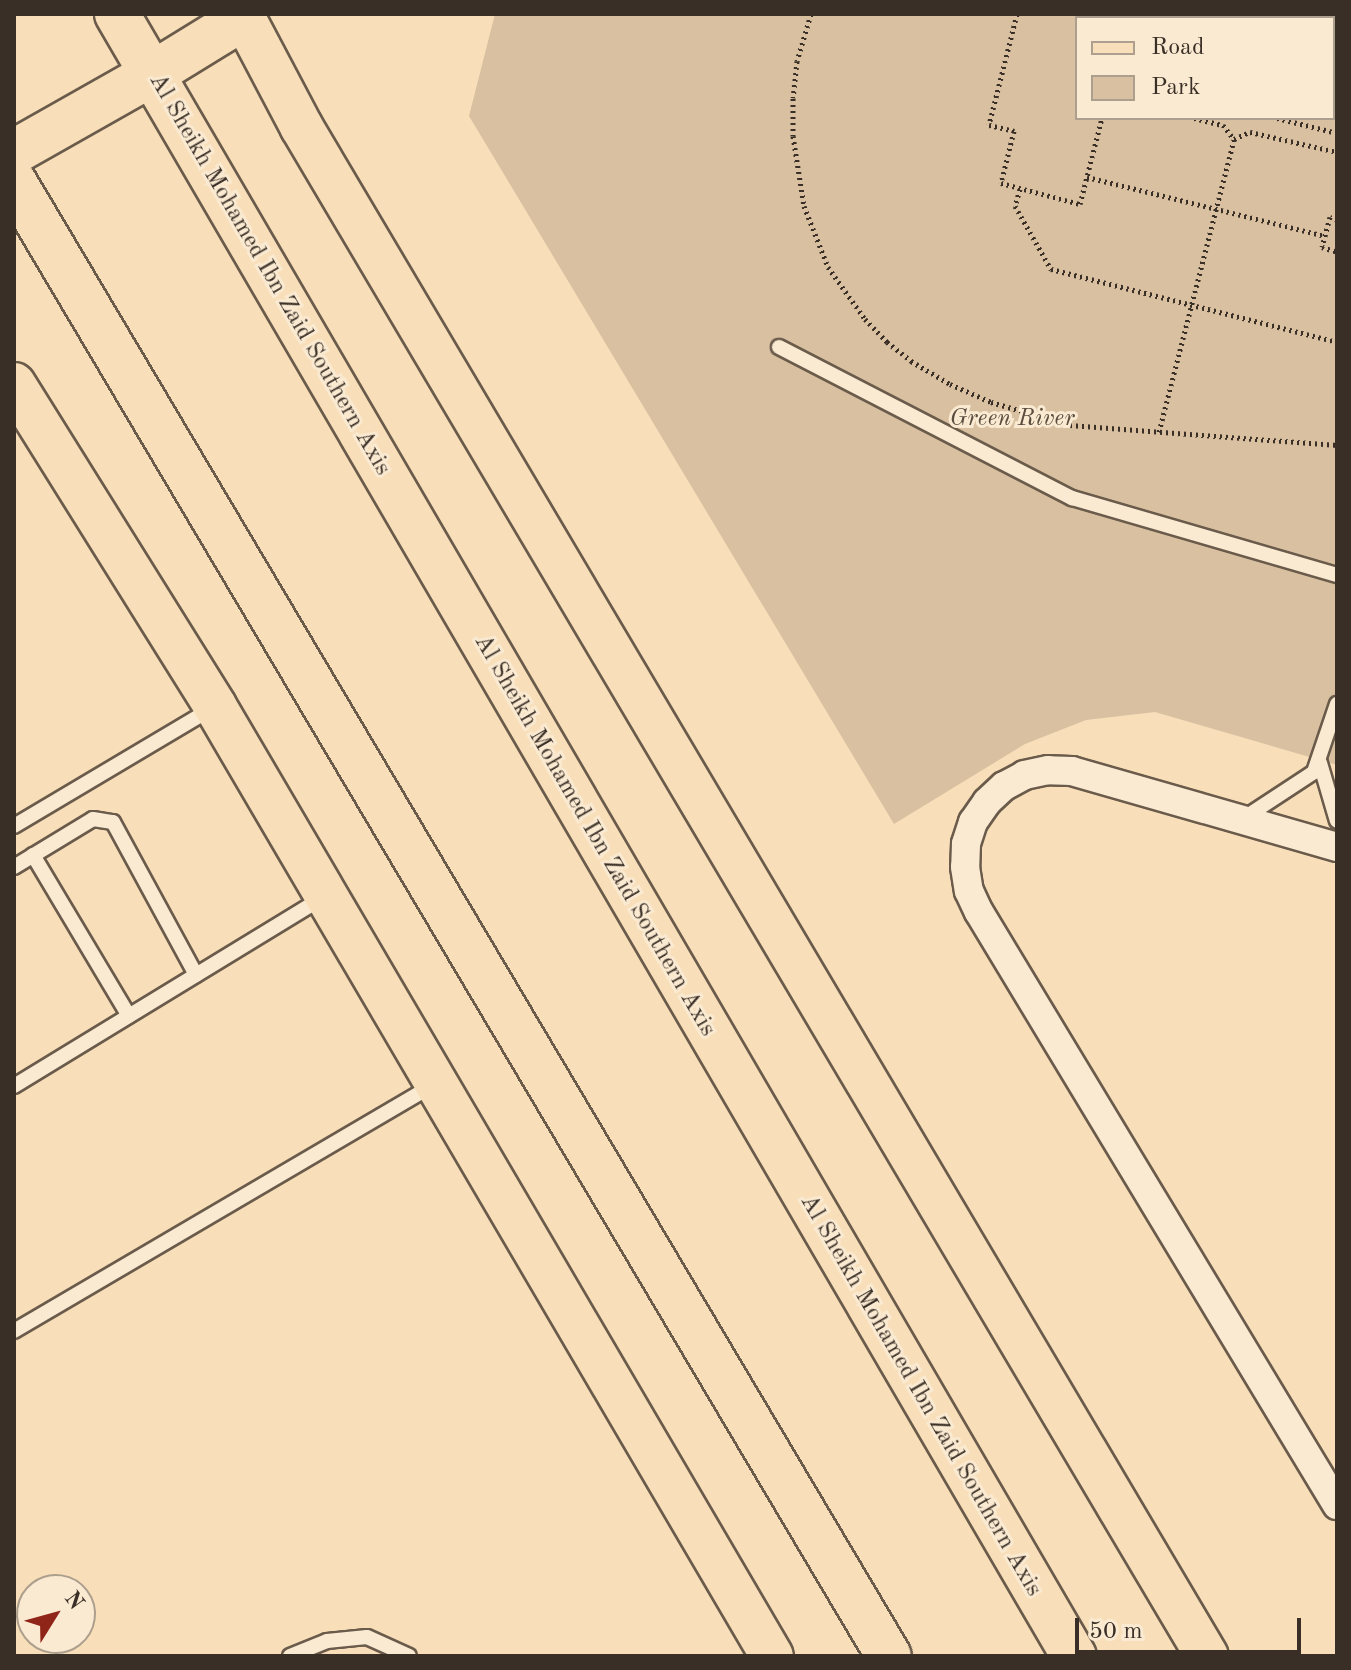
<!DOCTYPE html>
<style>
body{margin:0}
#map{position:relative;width:1351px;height:1670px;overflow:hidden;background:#f8deb9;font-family:"Old Standard TT",serif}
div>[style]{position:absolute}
.green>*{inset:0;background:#d8c0a0}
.path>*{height:5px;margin-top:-2.5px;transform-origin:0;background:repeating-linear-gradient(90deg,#3a2f26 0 2px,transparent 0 6px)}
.roads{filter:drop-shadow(2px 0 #6a5b4b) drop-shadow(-2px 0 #6a5b4b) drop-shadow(0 2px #6a5b4b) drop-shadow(0 -2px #6a5b4b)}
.service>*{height:14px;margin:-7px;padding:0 7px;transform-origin:7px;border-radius:7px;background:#faead2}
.minor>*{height:28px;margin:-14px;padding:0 14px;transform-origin:14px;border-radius:14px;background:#faead2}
.primary>*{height:42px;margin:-21px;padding:0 21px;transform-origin:21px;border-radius:21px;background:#f8deb9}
.trunk>*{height:44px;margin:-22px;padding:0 22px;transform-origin:22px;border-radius:22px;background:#f8deb9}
span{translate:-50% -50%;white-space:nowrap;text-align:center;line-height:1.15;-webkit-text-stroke:6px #faead2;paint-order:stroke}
.street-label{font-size:24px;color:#3a2f26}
.park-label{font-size:24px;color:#5a4c3e;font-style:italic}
.frame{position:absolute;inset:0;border:16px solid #3a2f26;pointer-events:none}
.legend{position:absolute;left:1075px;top:16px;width:260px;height:104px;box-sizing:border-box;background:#faead2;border:2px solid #ad9f8d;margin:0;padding:10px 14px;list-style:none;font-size:24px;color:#3a2f26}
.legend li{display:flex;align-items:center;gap:16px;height:40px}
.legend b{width:40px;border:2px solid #ad9f8d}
.north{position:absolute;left:16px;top:1574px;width:80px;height:80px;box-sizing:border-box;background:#faead2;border:2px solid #ad9f8d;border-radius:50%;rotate:53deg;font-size:22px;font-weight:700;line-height:32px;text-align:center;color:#3a2f26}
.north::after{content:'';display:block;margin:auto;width:28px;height:36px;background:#8f2418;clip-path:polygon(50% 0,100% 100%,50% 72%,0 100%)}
.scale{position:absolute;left:1075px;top:1618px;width:226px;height:36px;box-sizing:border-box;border:4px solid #3a2f26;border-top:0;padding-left:10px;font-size:24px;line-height:28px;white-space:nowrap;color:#3a2f26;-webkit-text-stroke:6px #faead2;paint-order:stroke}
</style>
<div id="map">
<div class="green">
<i style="clip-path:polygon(evenodd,495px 14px,1337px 14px,1337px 765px,1155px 712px,1086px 720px,1025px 744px,894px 824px,469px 116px,495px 14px,1077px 18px,1333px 18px,1333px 118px,1077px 118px,1077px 18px)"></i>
</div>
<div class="path">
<i style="left:811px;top:14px;width:49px;rotate:106.6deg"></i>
<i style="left:797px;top:61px;width:37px;rotate:96deg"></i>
<i style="left:793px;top:98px;width:38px;rotate:90deg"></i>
<i style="left:793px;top:136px;width:71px;rotate:81.1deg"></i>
<i style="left:804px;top:206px;width:66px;rotate:68.5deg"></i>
<i style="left:828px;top:267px;width:64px;rotate:54.6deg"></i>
<i style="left:865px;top:319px;width:32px;rotate:46deg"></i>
<i style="left:887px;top:342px;width:31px;rotate:38deg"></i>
<i style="left:911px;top:361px;width:45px;rotate:30.5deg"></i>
<i style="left:950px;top:384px;width:45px;rotate:23.7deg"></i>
<i style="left:991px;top:402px;width:82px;rotate:16.2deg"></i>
<i style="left:1070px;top:425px;width:268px;rotate:4.3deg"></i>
<i style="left:1017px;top:14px;width:114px;rotate:104.2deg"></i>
<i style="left:989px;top:125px;width:26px;rotate:13deg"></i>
<i style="left:1014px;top:131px;width:54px;rotate:104deg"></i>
<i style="left:1001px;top:183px;width:82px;rotate:14.9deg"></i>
<i style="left:1080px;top:204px;width:89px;rotate:-75.7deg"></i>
<i style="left:1213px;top:14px;width:16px;rotate:14deg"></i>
<i style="left:1128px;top:18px;width:4px;rotate:-76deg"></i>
<i style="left:1268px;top:18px;width:4px;rotate:-76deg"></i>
<i style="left:1333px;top:44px;width:4px;rotate:14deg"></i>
<i style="left:1194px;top:118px;width:30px;rotate:14deg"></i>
<i style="left:1223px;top:125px;width:18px;rotate:52deg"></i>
<i style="left:1234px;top:139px;width:17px;rotate:-24deg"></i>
<i style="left:1250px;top:132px;width:89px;rotate:12.9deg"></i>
<i style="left:1277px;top:118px;width:62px;rotate:14deg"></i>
<i style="left:1087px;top:177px;width:245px;rotate:13.9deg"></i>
<i style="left:1020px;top:189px;width:18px;rotate:106deg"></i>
<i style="left:1015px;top:206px;width:73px;rotate:60.3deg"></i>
<i style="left:1051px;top:269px;width:295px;rotate:14.3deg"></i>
<i style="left:1337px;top:219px;width:7px;rotate:-164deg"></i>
<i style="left:1330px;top:217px;width:31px;rotate:105deg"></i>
<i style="left:1322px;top:247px;width:16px;rotate:18deg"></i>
<i style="left:1159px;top:432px;width:302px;rotate:-75.6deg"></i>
</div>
<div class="roads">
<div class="service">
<i style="left:779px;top:347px;width:330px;rotate:27.3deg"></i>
<i style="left:1072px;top:498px;width:276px;rotate:16.2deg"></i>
<i style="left:1320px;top:763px;width:60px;rotate:73.7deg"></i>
<i style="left:1241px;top:820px;width:87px;rotate:-33.3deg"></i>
<i style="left:1314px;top:772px;width:72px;rotate:-71.3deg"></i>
<i style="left:14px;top:826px;width:229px;rotate:-30.7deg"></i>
<i style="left:33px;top:855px;width:187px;rotate:59.2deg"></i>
<i style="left:14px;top:867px;width:92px;rotate:-31.3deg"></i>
<i style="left:93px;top:819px;width:20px;rotate:9deg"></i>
<i style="left:113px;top:822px;width:174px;rotate:61.5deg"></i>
<i style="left:14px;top:1086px;width:361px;rotate:-31.4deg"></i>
<i style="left:14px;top:1331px;width:488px;rotate:-30.4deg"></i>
<i style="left:290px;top:1656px;width:40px;rotate:-22deg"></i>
<i style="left:327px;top:1641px;width:40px;rotate:-5.7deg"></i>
<i style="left:367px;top:1637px;width:46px;rotate:24.3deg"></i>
</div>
<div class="minor">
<i style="left:1337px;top:847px;width:276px;rotate:-164deg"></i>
<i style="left:1072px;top:771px;width:24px;rotate:-178deg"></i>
<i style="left:1048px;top:770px;width:24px;rotate:168deg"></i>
<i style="left:1025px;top:775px;width:24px;rotate:152deg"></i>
<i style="left:1004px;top:786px;width:23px;rotate:137deg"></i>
<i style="left:987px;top:802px;width:24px;rotate:125deg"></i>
<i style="left:973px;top:822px;width:23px;rotate:108deg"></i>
<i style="left:966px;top:844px;width:23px;rotate:92deg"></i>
<i style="left:965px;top:867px;width:24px;rotate:81deg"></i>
<i style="left:969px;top:891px;width:23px;rotate:65deg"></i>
<i style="left:979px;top:912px;width:693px;rotate:58.88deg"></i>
</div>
<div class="primary">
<i style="left:242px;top:14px;width:127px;rotate:62.2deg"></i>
<i style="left:301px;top:126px;width:1778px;rotate:59.37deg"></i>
<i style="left:14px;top:384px;width:380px;rotate:58deg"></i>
<i style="left:215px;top:706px;width:1101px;rotate:59.62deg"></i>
</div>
<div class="trunk">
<i style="left:117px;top:14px;width:1901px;rotate:59.77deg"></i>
<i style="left:14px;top:152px;width:159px;rotate:-29.5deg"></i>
<i style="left:152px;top:74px;width:107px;rotate:-31.6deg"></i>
<i style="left:14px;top:182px;width:1714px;rotate:59.31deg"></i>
</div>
</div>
<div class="street-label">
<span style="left:269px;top:275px;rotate:60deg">Al Sheikh Mohamed Ibn Zaid Southern Axis</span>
<span style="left:594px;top:836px;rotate:60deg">Al Sheikh Mohamed Ibn Zaid Southern Axis</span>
<span style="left:920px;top:1396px;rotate:60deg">Al Sheikh Mohamed Ibn Zaid Southern Axis</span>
</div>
<div class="park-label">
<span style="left:1012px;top:420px">Green River</span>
</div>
<div class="frame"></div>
<ul class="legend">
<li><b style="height:10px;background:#f8deb9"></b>Road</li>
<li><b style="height:22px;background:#d8c0a0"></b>Park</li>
</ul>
<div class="north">N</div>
<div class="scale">50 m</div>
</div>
